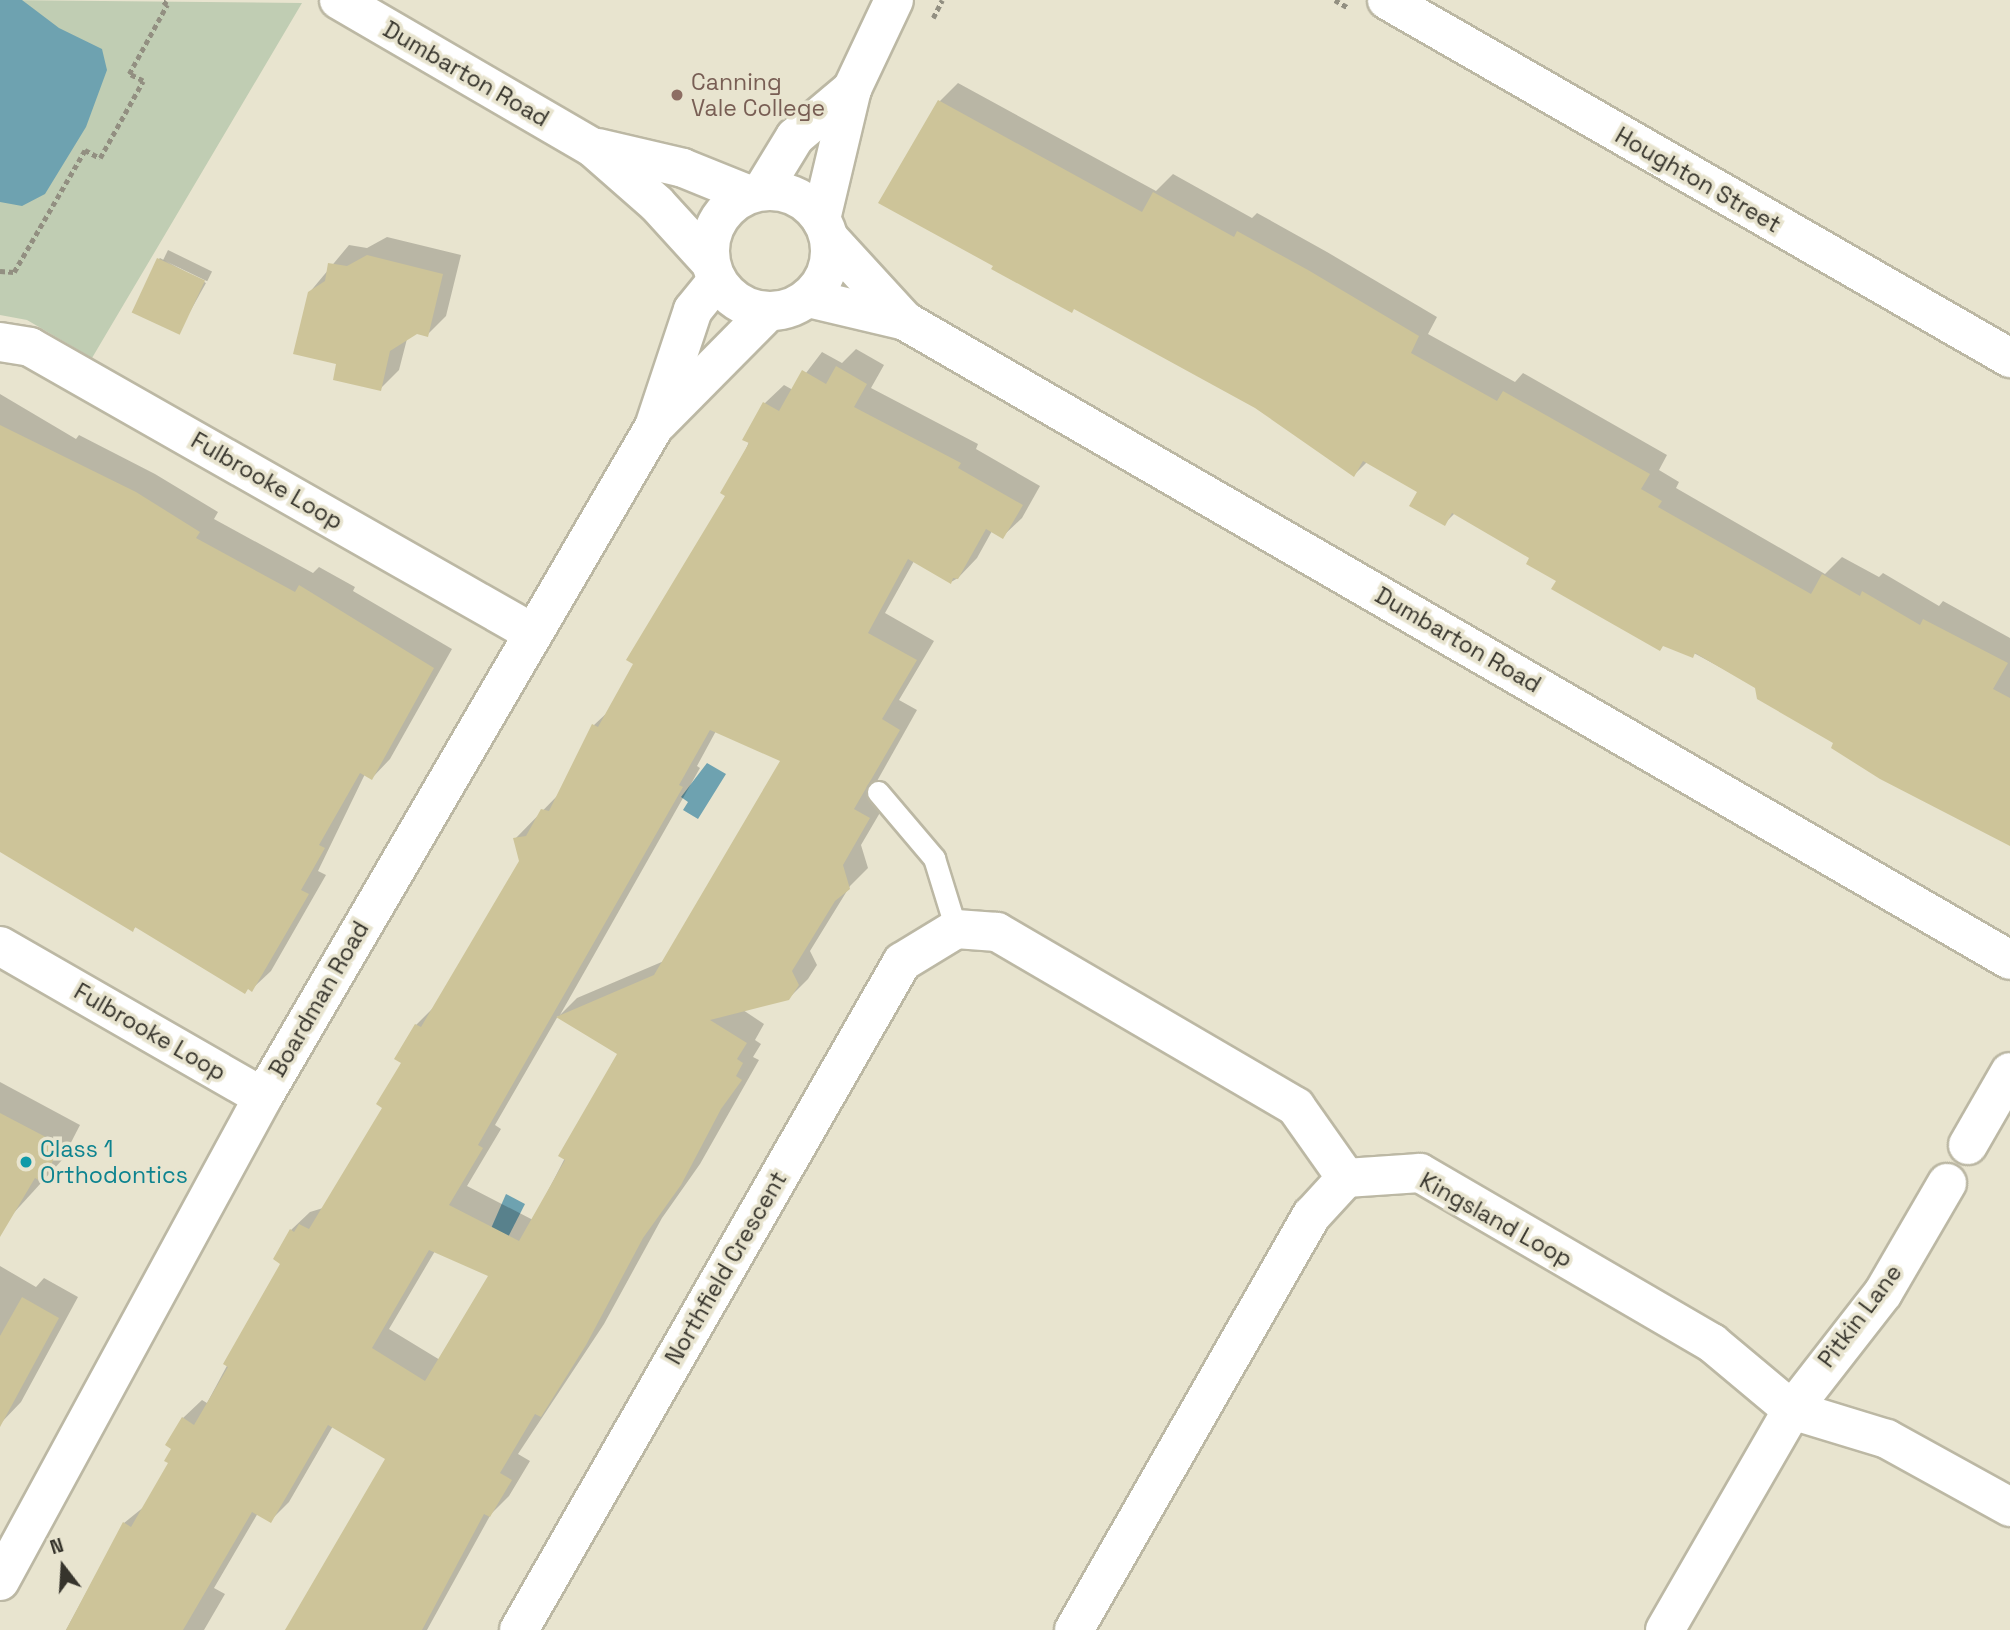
<!DOCTYPE html>
<style>
body{margin:0}
#map{position:relative;width:2010px;height:1630px;overflow:hidden;background:#e8e4cf;font-family:"Space Grotesk",sans-serif}
div>[style]{position:absolute}
.green>*{inset:0;background:#c0cdb3}
.water>*{inset:0;background:#6ea2b0}
.shadow>*{inset:0;background:#0003;transform-origin:0 0}
.building>*{inset:0;background:#cdc499;transform-origin:0 0}
.path>*{height:4.5px;margin-top:-2.25px;transform-origin:0;background:repeating-linear-gradient(90deg,#928f81 0 5px,transparent 0 8.5px)}
.roads{filter:drop-shadow(2px 0 #bcb8a4) drop-shadow(-2px 0 #bcb8a4) drop-shadow(0 2px #bcb8a4) drop-shadow(0 -2px #bcb8a4)}
.lane>*{height:21px;margin:-10.5px;padding:0 10.5px;transform-origin:10.5px;border-radius:10.5px;background:#fff}
.street>*{height:38px;margin:-19px;padding:0 19px;transform-origin:19px;border-radius:19px;background:#fff}
.secondary>*{height:38px;margin:-19px;padding:0 19px;transform-origin:19px;border-radius:19px;background:#fff}
.secondary>.ring{margin:-19px;padding:0;box-sizing:content-box;background:none;border:38px solid #fff;border-radius:50%}
.dots>*{width:19px;height:19px;translate:-50% -50%;box-sizing:border-box;border:4px solid #e8e4cf;border-radius:50%}
span{translate:-50% -50%;white-space:nowrap;text-align:center;line-height:1.15;-webkit-text-stroke:7px #e8e4cf;paint-order:stroke}
.street-label{font-size:23px;color:#36342c}
.education-label{font-size:23px;color:#785e54}
.left{translate:0 -50%;text-align:left}
.culture-label{font-size:23px;color:#0d838f}
.north{position:absolute;left:28px;top:1532px;width:70px;height:70px;-webkit-text-stroke:5px #e8e4cf;paint-order:stroke;rotate:343deg;font-size:19px;font-weight:700;line-height:28px;text-align:center;color:#36342c}
.north::after{content:'';display:block;margin:auto;width:24px;height:32px;background:#36342c;clip-path:polygon(50% 0,100% 100%,50% 72%,0 100%)}
</style>
<div id="map">
<div class="green">
<i style="clip-path:polygon(0 0,302px 3px,92px 358px,27px 320px,0 315px)"></i>
</div>
<div class="water">
<i style="clip-path:polygon(0 0,22px 0,59px 28px,102px 49px,107px 70px,86px 127px,45px 194px,22px 206px,0 202px)"></i>
<i style="clip-path:polygon(707px 763px,726px 774px,698px 819px,683px 810px,688px 802px,681px 797px)"></i>
<i style="clip-path:polygon(506px 1194px,525px 1204px,502px 1249px,486px 1240px)"></i>
</div>
<div class="shadow">
<i style="clip-path:polygon(958px 83px,1156px 191px,1173px 174px,1252px 218px,1257px 213px,1327px 252px,1437px 317px,1428px 334px,1515px 382px,1523px 373px,1667px 455px,1659px 470px,1679px 482px,1676px 488px,1825px 574px,1842px 557px,1879px 577px,1883px 573px,1939px 606px,1943px 601px,2010px 638px,2010px 845px,1836px 743px,1757px 687px,1558px 580px,1531px 558px,1455px 513px,1444px 524px,1420px 491px,1367px 462px,1354px 475px,1256px 407px,995px 265px,939px 102px)"></i>
<i style="clip-path:polygon(387px 237px,461px 255px,446px 316px,427px 335px,417px 332px,407px 339px,399px 370px,380px 389px,338px 363px,309px 293px,349px 245px,367px 248px)"></i>
<i style="left:168px;top:250px;width:49px;height:11px;rotate:26deg"></i>
<i style="clip-path:polygon(160px 258px,206px 283px,178px 333px,159px 259px)"></i>
<i style="clip-path:polygon(evenodd,856px 349px,884px 365px,871px 388px,978px 444px,976px 449px,1040px 486px,1022px 518px,1003px 536px,992px 531px,977px 558px,958px 578px,951px 582px,914px 561px,885px 613px,934px 641px,899px 700px,917px 710px,872px 790px,888px 799px,861px 845px,868px 868px,850px 886px,810px 951px,817px 965px,808px 979px,788px 999px,743px 1010px,764px 1024px,755px 1040px,761px 1044px,753px 1057px,759px 1060px,700px 1164px,662px 1218px,604px 1324px,518px 1454px,530px 1461px,509px 1496px,491px 1514px,427px 1630px,288px 1630px,387px 1459px,333px 1426px,289px 1502px,270px 1521px,258px 1513px,214px 1588px,225px 1594px,204px 1630px,66px 1630px,124px 1523px,145px 1506px,170px 1463px,183px 1418px,202px 1400px,207px 1403px,282px 1263px,291px 1230px,310px 1212px,323px 1208px,384px 1107px,416px 1025px,435px 1006px,521px 861px,515px 839px,560px 793px,594px 725px,610px 710px,727px 495px,765px 403px,784px 385px,793px 390px,822px 352px,842px 363px,856px 349px,716px 731px,782px 760px,664px 961px,577px 998px,560px 1015px,700px 768px,697px 766px,716px 731px,856px 349px,558px 1016px,619px 1053px,533px 1220px,467px 1186px,501px 1129px,495px 1125px,558px 1016px,856px 349px,435px 1251px,491px 1275px,440px 1360px,389px 1329px,435px 1251px)"></i>
<i style="clip-path:polygon(0 394px,76px 439px,79px 435px,155px 474px,218px 512px,214px 519px,313px 573px,319px 567px,355px 587px,353px 591px,452px 649px,390px 759px,372px 778px,365px 774px,318px 871px,326px 875px,271px 971px,252px 989px,137px 926px,132px 930px,0 850px)"></i>
<i style="clip-path:polygon(0 1082px,80px 1125px,62px 1160px,10px 1217px,0 1212px)"></i>
<i style="clip-path:polygon(0 1266px,36px 1287px,44px 1278px,78px 1297px,21px 1402px,0 1424px)"></i>
</div>
<div class="building">
<i style="clip-path:polygon(938px 100px,1142px 212px,1153px 192px,1234px 237px,1237px 231px,1308px 270px,1419px 336px,1411px 353px,1497px 401px,1503px 391px,1650px 474px,1641px 489px,1662px 501px,1658px 507px,1811px 594px,1822px 574px,1860px 596px,1862px 591px,1920px 625px,1923px 619px,2008px 663px,1993px 689px,2010px 698px,2010px 846px,1880px 779px,1831px 748px,1833px 743px,1757px 699px,1755px 688px,1695px 653px,1693px 658px,1663px 646px,1660px 651px,1551px 589px,1556px 581px,1526px 564px,1529px 558px,1452px 513px,1445px 526px,1409px 506px,1417px 492px,1363px 461px,1354px 477px,1255px 408px,1074px 309px,1072px 313px,991px 269px,993px 266px,878px 203px)"></i>
<i style="clip-path:polygon(367px 255px,443px 274px,428px 337px,417px 334px,390px 351px,381px 391px,333px 380px,336px 364px,293px 354px,308px 292px,325px 281px,328px 263px,347px 266px)"></i>
<i style="left:157px;top:258px;width:53px;height:60px;rotate:25deg"></i>
<i style="clip-path:polygon(evenodd,836px 366px,867px 384px,854px 407px,961px 463px,958px 468px,1023px 505px,1003px 539px,986px 529px,958px 579px,953px 578px,951px 584px,908px 559px,868px 633px,917px 660px,882px 719px,900px 730px,854px 809px,870px 818px,843px 865px,850px 889px,835px 901px,792px 971px,799px 985px,789px 1000px,710px 1020px,747px 1043px,737px 1059px,743px 1063px,736px 1076px,742px 1080px,721px 1109px,681px 1185px,643px 1238px,586px 1345px,541px 1417px,535px 1414px,500px 1473px,512px 1480px,490px 1517px,484px 1514px,422px 1630px,285px 1630px,385px 1459px,328px 1425px,271px 1523px,252px 1512px,183px 1630px,66px 1630px,123px 1522px,131px 1527px,168px 1463px,164px 1461px,171px 1449px,165px 1445px,182px 1417px,194px 1425px,228px 1367px,223px 1364px,280px 1264px,273px 1259px,290px 1229px,294px 1232px,299px 1224px,309px 1229px,382px 1108px,376px 1104px,401px 1063px,394px 1059px,415px 1024px,421px 1027px,519px 861px,513px 838px,526px 836px,541px 809px,549px 811px,592px 724px,598px 727px,633px 664px,626px 660px,725px 496px,720px 493px,749px 443px,742px 440px,763px 402px,779px 411px,802px 370px,826px 384px,836px 366px,710px 730px,780px 761px,654px 975px,556px 1017px,617px 1054px,558px 1156px,565px 1160px,519px 1241px,449px 1205px,483px 1148px,478px 1145px,683px 787px,679px 785px,710px 730px,836px 366px,429px 1250px,488px 1276px,425px 1381px,372px 1348px,429px 1250px)"></i>
<i style="clip-path:polygon(0 425px,136px 492px,200px 532px,196px 538px,295px 592px,299px 585px,434px 668px,372px 780px,360px 773px,319px 845px,325px 848px,301px 890px,309px 894px,252px 992px,248px 989px,245px 994px,135px 927px,133px 932px,0 852px)"></i>
<i style="clip-path:polygon(0 1113px,61px 1145px,42px 1182px,35px 1178px,0 1237px)"></i>
<i style="clip-path:polygon(22px 1297px,59px 1318px,0 1427px,0 1336px)"></i>
</div>
<div class="path">
<i style="left:1335px;top:0;width:14px;rotate:30deg"></i>
<i style="left:933px;top:18px;width:20px;rotate:-63deg"></i>
<i style="left:0;top:271px;width:14px;rotate:4deg"></i>
<i style="left:14px;top:272px;width:141px;rotate:-59.8deg"></i>
<i style="left:85px;top:150px;width:17px;rotate:28deg"></i>
<i style="left:100px;top:158px;width:88px;rotate:-60.8deg"></i>
<i style="left:143px;top:81px;width:16px;rotate:-153deg"></i>
<i style="left:129px;top:74px;width:79px;rotate:-61.2deg"></i>
<i style="left:167px;top:5px;width:8px;rotate:-140deg"></i>
</div>
<div class="roads">
<div class="lane">
<i style="left:878px;top:792px;width:87px;rotate:49.7deg"></i>
<i style="left:934px;top:858px;width:74px;rotate:72.8deg"></i>
</div>
<div class="street">
<i style="left:1387px;top:0;width:719px;rotate:29.88deg"></i>
<i style="left:0;top:342px;width:30px;rotate:9deg"></i>
<i style="left:30px;top:347px;width:576px;rotate:29.63deg"></i>
<i style="left:0;top:946px;width:303px;rotate:29.9deg"></i>
<i style="left:1968px;top:1145px;width:84px;rotate:-60.1deg"></i>
<i style="left:1947px;top:1183px;width:127px;rotate:120.2deg"></i>
<i style="left:1883px;top:1293px;width:148px;rotate:127.9deg"></i>
<i style="left:1792px;top:1410px;width:99px;rotate:17deg"></i>
<i style="left:1887px;top:1439px;width:141px;rotate:28.9deg"></i>
<i style="left:519px;top:1630px;width:770px;rotate:-60.17deg"></i>
<i style="left:902px;top:962px;width:63px;rotate:-31.4deg"></i>
<i style="left:956px;top:929px;width:41px;rotate:4.2deg"></i>
<i style="left:997px;top:932px;width:346px;rotate:30.3deg"></i>
<i style="left:1296px;top:1107px;width:87px;rotate:54.8deg"></i>
<i style="left:1074px;top:1630px;width:478px;rotate:-60.2deg"></i>
<i style="left:1312px;top:1215px;width:50px;rotate:-47.4deg"></i>
<i style="left:1346px;top:1178px;width:74px;rotate:-3.9deg"></i>
<i style="left:1420px;top:1173px;width:338px;rotate:30.2deg"></i>
<i style="left:1712px;top:1343px;width:104px;rotate:39.9deg"></i>
<i style="left:1792px;top:1410px;width:254px;rotate:120deg"></i>
</div>
<div class="secondary">
<i style="left:339px;top:0;width:293px;rotate:30.2deg"></i>
<i style="left:592px;top:147px;width:86px;rotate:41.2deg"></i>
<i style="left:657px;top:204px;width:77px;rotate:47.6deg"></i>
<i style="left:598px;top:148px;width:87px;rotate:13.2deg"></i>
<i style="left:683px;top:168px;width:69px;rotate:22.1deg"></i>
<i class="ring" style="left:710px;top:191px;width:82px;height:82px"></i>
<i style="left:762px;top:191px;width:63px;rotate:-58.6deg"></i>
<i style="left:795px;top:137px;width:75px;rotate:-40.1deg"></i>
<i style="left:821px;top:219px;width:134px;rotate:-76.6deg"></i>
<i style="left:852px;top:89px;width:98px;rotate:-64.7deg"></i>
<i style="left:829px;top:238px;width:113px;rotate:47.5deg"></i>
<i style="left:905px;top:321px;width:1276px;rotate:30.04deg"></i>
<i style="left:808px;top:298px;width:100px;rotate:13.3deg"></i>
<i style="left:658px;top:423px;width:156px;rotate:-45.3deg"></i>
<i style="left:0;top:1581px;width:551px;rotate:-61.48deg"></i>
<i style="left:263px;top:1097px;width:776px;rotate:-59.73deg"></i>
<i style="left:654px;top:427px;width:123px;rotate:-71.6deg"></i>
<i style="left:693px;top:310px;width:38px;rotate:-51deg"></i>
</div>
</div>
<div class="dots">
<i style="left:677px;top:95px;background:#8d6e63"></i>
<i style="left:26px;top:1162px;background:#0f9aa8"></i>
</div>
<div class="street-label">
<span style="left:466px;top:74px;rotate:30deg">Dumbarton Road</span>
<span style="left:1698px;top:180px;rotate:30deg">Houghton Street</span>
<span style="left:267px;top:481px;rotate:30deg">Fulbrooke Loop</span>
<span style="left:1458px;top:640px;rotate:30deg">Dumbarton Road</span>
<span style="left:319px;top:999px;rotate:-60deg">Boardman Road</span>
<span style="left:150px;top:1032px;rotate:30deg">Fulbrooke Loop</span>
<span style="left:1496px;top:1220px;rotate:29deg">Kingsland Loop</span>
<span style="left:726px;top:1268px;rotate:-60deg">Northfield Crescent</span>
<span style="left:1860px;top:1316px;rotate:-53deg">Pitkin Lane</span>
</div>
<div class="education-label">
<span class="left" style="left:691px;top:95px">Canning<br>Vale College</span>
</div>
<div class="culture-label">
<span class="left" style="left:40px;top:1162px">Class 1<br>Orthodontics</span>
</div>
<div class="north">N</div>
</div>
